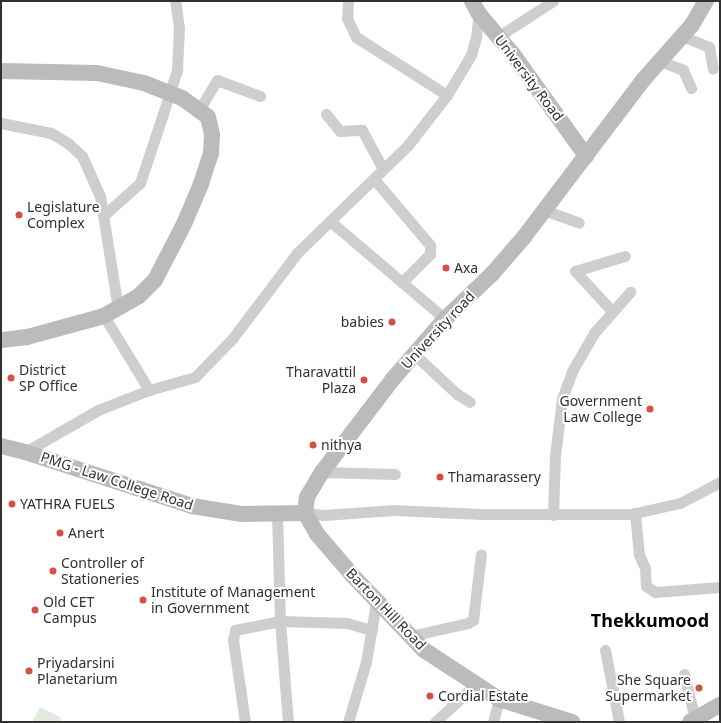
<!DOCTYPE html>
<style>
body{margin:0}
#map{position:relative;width:721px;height:723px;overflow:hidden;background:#fff;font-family:"Noto Sans",sans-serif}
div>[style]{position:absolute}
.green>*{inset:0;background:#e2e9dd}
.street>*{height:11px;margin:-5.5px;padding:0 5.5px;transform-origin:5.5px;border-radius:5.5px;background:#cecece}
.secondary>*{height:16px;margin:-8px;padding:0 8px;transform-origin:8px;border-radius:8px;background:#bbb}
.dots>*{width:11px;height:11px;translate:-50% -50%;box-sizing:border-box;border:2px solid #fff;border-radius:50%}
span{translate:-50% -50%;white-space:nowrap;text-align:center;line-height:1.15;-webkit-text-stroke:4px #fff;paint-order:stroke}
.street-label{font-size:14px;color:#313131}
.poi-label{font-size:14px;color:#313131}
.left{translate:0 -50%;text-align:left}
.right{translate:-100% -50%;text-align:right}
.district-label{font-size:18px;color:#000;font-weight:700}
.frame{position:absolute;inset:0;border:2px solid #313131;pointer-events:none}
</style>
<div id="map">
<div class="green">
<i style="clip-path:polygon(40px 707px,60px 717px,61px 722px,32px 722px)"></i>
</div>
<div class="street">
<i style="left:348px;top:1px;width:17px;rotate:93deg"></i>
<i style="left:347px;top:18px;width:21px;rotate:65deg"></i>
<i style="left:356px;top:37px;width:108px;rotate:32.5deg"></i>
<i style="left:499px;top:36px;width:64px;rotate:-32.9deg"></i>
<i style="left:682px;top:36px;width:29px;rotate:22deg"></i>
<i style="left:709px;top:47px;width:22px;rotate:80deg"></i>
<i style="left:660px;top:61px;width:25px;rotate:21deg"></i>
<i style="left:683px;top:70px;width:20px;rotate:66deg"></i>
<i style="left:199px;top:110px;width:35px;rotate:-59deg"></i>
<i style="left:217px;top:80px;width:46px;rotate:20.4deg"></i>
<i style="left:326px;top:114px;width:22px;rotate:51deg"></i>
<i style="left:340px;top:131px;width:22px;rotate:-3deg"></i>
<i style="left:362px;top:130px;width:44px;rotate:61.7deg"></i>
<i style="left:1px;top:123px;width:51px;rotate:11.3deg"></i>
<i style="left:51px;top:133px;width:21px;rotate:31deg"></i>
<i style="left:69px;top:144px;width:18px;rotate:43deg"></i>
<i style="left:82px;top:156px;width:44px;rotate:65.8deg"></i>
<i style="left:100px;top:196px;width:113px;rotate:80.9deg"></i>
<i style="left:374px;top:179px;width:87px;rotate:49.7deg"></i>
<i style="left:430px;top:245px;width:9px;rotate:90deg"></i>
<i style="left:430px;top:254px;width:40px;rotate:135deg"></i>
<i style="left:544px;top:210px;width:37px;rotate:20deg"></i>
<i style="left:104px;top:215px;width:48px;rotate:-41.6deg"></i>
<i style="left:140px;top:183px;width:70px;rotate:-71.6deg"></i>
<i style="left:162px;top:117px;width:49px;rotate:-72.3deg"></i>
<i style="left:177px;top:70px;width:42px;rotate:-87.3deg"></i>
<i style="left:179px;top:28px;width:27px;rotate:-98deg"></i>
<i style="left:330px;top:221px;width:151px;rotate:40.4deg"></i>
<i style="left:612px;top:311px;width:54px;rotate:-132.8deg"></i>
<i style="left:575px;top:271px;width:52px;rotate:-16.7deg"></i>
<i style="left:104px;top:316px;width:87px;rotate:58.7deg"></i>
<i style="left:414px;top:354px;width:59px;rotate:42.9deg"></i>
<i style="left:457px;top:394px;width:15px;rotate:32deg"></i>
<i style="left:25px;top:452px;width:84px;rotate:-29.9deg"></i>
<i style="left:98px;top:410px;width:55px;rotate:-21.4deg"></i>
<i style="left:149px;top:390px;width:48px;rotate:-15.8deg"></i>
<i style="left:195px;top:377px;width:53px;rotate:-45.8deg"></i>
<i style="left:232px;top:339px;width:108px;rotate:-52.9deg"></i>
<i style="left:297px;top:253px;width:155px;rotate:-44.2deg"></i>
<i style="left:408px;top:145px;width:63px;rotate:-52deg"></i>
<i style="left:447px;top:95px;width:47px;rotate:-59deg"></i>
<i style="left:471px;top:55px;width:19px;rotate:-74deg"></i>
<i style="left:476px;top:37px;width:23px;rotate:-83deg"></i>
<i style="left:322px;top:472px;width:73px;rotate:1.6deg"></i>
<i style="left:277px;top:513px;width:108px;rotate:88.4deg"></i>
<i style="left:280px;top:621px;width:101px;rotate:85.5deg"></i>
<i style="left:305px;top:513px;width:19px;rotate:6deg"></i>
<i style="left:324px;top:515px;width:70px;rotate:-4.1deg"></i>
<i style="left:394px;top:510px;width:87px;rotate:2.6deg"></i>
<i style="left:481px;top:514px;width:150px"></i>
<i style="left:631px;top:514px;width:50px;rotate:-12.7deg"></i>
<i style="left:680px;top:503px;width:45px;rotate:-27.7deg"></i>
<i style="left:635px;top:513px;width:42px;rotate:84.6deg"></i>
<i style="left:639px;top:555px;width:14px;rotate:65deg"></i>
<i style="left:645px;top:568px;width:18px;rotate:87deg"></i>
<i style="left:646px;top:586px;width:11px;rotate:34deg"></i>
<i style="left:655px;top:592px;width:65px;rotate:-4.4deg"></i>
<i style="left:553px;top:515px;width:59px;rotate:-88.1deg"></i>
<i style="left:555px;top:456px;width:57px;rotate:-83deg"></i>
<i style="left:562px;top:399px;width:30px;rotate:-70deg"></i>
<i style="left:572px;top:371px;width:44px;rotate:-59.9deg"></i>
<i style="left:594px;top:333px;width:55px;rotate:-48.7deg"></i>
<i style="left:410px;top:636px;width:59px;rotate:-12.6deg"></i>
<i style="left:468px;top:623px;width:6px;rotate:-31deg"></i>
<i style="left:473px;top:620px;width:66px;rotate:-83.1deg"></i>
<i style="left:605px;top:650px;width:73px;rotate:79deg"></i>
<i style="left:684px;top:674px;width:46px;rotate:76.3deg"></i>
<i style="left:245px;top:722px;width:83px;rotate:-98.3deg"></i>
<i style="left:233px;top:640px;width:10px;rotate:-79deg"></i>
<i style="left:235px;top:630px;width:46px;rotate:-11.3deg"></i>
<i style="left:280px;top:621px;width:67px;rotate:1.7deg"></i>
<i style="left:347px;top:623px;width:26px;rotate:16deg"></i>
<i style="left:348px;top:722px;width:63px;rotate:-73.3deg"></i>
<i style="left:366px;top:662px;width:60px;rotate:-80.4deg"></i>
<i style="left:435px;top:722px;width:54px;rotate:-42.8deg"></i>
<i style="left:493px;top:722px;width:24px;rotate:-75deg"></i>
</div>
<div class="secondary">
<i style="left:472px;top:1px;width:15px;rotate:62deg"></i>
<i style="left:479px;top:14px;width:51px;rotate:49.8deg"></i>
<i style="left:512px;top:53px;width:127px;rotate:54.3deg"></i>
<i style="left:1px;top:71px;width:96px;rotate:1.2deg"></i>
<i style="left:97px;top:73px;width:48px;rotate:12deg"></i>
<i style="left:144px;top:83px;width:41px;rotate:21.5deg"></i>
<i style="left:182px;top:98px;width:32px;rotate:36deg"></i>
<i style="left:208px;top:117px;width:18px;rotate:77deg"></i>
<i style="left:212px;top:135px;width:18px;rotate:93deg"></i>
<i style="left:211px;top:153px;width:33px;rotate:108deg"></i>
<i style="left:201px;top:184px;width:43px;rotate:113deg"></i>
<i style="left:184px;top:224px;width:63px;rotate:117.4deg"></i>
<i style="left:155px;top:280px;width:23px;rotate:135deg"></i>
<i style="left:139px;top:296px;width:40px;rotate:150.3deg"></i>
<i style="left:104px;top:316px;width:80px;rotate:164.7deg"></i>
<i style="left:27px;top:337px;width:26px;rotate:173deg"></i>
<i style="left:1px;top:446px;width:25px;rotate:14deg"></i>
<i style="left:25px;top:452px;width:176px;rotate:17.9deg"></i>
<i style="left:192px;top:506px;width:51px;rotate:9.1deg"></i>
<i style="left:242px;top:514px;width:63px;rotate:-0.9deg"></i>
<i style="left:305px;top:513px;width:16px;rotate:-83deg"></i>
<i style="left:307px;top:497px;width:29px;rotate:-59deg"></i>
<i style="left:322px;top:472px;width:116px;rotate:-52.7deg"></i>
<i style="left:392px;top:380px;width:81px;rotate:-49deg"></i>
<i style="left:445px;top:319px;width:65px;rotate:-43.8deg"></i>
<i style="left:492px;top:274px;width:49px;rotate:-49.1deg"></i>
<i style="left:524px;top:237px;width:198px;rotate:-52.8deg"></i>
<i style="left:644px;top:79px;width:72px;rotate:-48.4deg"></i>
<i style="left:692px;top:25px;width:28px;rotate:-60deg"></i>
<i style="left:305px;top:513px;width:24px;rotate:60deg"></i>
<i style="left:317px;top:534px;width:55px;rotate:49.4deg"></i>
<i style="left:353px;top:576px;width:103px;rotate:46.2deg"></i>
<i style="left:424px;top:650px;width:90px;rotate:33.2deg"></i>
<i style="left:499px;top:699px;width:77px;rotate:17.5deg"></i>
<i style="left:690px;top:722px;width:34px;rotate:-30deg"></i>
</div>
<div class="dots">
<i style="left:19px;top:215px;background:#d54f45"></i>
<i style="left:446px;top:268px;background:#d54f45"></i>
<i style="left:392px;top:322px;background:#d54f45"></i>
<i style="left:11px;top:378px;background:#d54f45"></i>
<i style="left:364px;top:380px;background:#d54f45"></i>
<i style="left:650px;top:409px;background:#d54f45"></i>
<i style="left:313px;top:445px;background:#d54f45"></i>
<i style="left:440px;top:477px;background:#d54f45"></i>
<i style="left:12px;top:504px;background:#d54f45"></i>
<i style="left:60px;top:533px;background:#d54f45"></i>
<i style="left:53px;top:571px;background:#d54f45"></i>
<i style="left:143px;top:600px;background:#d54f45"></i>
<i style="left:35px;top:610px;background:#d54f45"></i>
<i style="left:29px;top:671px;background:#d54f45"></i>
<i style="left:699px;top:688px;background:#d54f45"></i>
<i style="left:430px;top:696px;background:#d54f45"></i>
</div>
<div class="street-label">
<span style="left:529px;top:78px;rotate:53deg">University Road</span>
<span style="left:438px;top:330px;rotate:-47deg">University road</span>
<span style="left:117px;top:481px;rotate:18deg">PMG - Law College Road</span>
<span style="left:386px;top:609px;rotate:46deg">Barton Hill Road</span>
</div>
<div class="poi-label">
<span class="left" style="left:27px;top:215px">Legislature<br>Complex</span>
<span class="left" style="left:454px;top:268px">Axa</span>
<span class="right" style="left:384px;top:322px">babies</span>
<span class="left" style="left:19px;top:378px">District<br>SP Office</span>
<span class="right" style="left:356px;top:380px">Tharavattil<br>Plaza</span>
<span class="right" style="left:642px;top:409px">Government<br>Law College</span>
<span class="left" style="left:321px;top:445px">nithya</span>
<span class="left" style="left:448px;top:477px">Thamarassery</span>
<span class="left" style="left:20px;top:504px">YATHRA FUELS</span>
<span class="left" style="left:68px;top:533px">Anert</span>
<span class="left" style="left:61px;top:571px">Controller of<br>Stationeries</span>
<span class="left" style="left:151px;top:600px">Institute of Management<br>in Government</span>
<span class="left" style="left:43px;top:610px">Old CET<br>Campus</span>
<span class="left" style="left:37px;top:671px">Priyadarsini<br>Planetarium</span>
<span class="right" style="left:691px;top:688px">She Square<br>Supermarket</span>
<span class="left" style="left:438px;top:696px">Cordial Estate</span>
</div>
<div class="district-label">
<span style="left:650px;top:620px">Thekkumood</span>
</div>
<div class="frame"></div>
</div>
